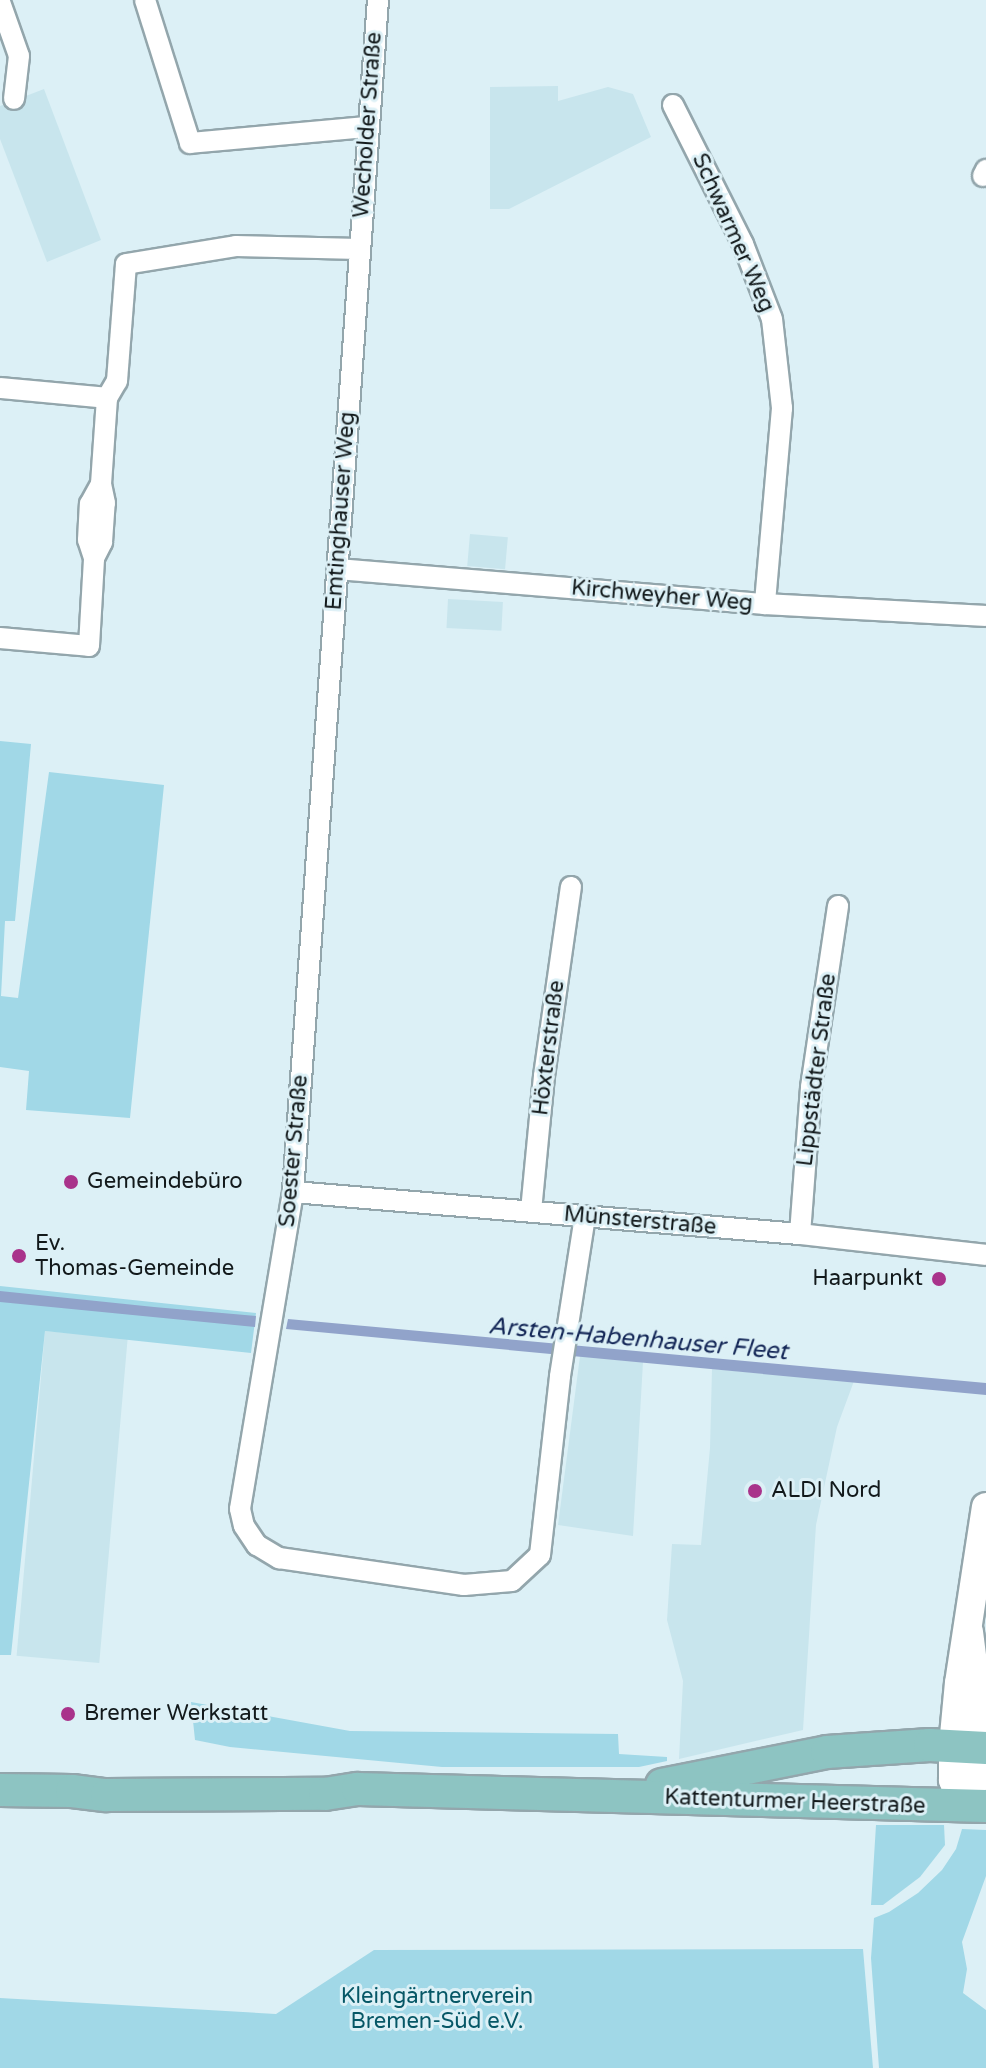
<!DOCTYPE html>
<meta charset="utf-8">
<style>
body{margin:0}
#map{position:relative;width:986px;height:2068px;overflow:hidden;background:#dcf0f6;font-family:"Varela Round",sans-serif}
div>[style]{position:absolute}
.built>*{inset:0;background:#c8e5ed;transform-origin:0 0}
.green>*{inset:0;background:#a1d8e7}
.water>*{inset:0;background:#91a3ca}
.roads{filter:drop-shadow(2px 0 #93a6ac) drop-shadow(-2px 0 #93a6ac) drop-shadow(0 2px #93a6ac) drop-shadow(0 -2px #93a6ac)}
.street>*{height:20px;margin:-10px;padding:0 10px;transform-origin:10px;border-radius:10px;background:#fff}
.secondary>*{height:28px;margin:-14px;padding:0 14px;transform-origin:14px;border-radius:14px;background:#fff}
.primary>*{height:32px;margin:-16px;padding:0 16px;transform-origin:16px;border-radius:16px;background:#8dc4c2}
.dots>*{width:22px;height:22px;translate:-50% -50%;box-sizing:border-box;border:4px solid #dcf0f6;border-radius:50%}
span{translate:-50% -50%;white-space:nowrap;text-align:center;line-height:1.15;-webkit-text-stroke:6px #dcf0f6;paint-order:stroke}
.street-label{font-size:22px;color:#12191b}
.poi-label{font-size:22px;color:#12191b}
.left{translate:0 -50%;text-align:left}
.right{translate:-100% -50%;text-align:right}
.park-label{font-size:22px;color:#065766}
.water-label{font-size:24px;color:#132656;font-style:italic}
</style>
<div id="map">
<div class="built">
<i style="clip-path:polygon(558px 86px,558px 101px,608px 87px,633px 94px,651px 137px,509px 209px,490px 209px,490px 87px)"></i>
<i style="clip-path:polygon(44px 89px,101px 240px,47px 262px,0 139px,0 106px)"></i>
<i style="left:470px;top:534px;width:38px;height:32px;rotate:5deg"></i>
<i style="left:448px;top:599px;width:55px;height:29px;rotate:3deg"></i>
<i style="left:45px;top:1331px;width:83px;height:326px;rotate:5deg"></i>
<i style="clip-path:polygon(580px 1356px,643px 1362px,633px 1536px,558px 1525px)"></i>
<i style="clip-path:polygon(712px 1369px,854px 1381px,837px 1427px,816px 1525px,803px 1730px,679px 1759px,683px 1681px,667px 1620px,672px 1544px,701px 1545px,710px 1448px)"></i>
</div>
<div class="green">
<i style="clip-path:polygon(0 741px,31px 744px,15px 921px,5px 921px,1px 996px,18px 998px,49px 772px,164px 785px,130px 1118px,26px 1110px,29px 1071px,0 1067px)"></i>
<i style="clip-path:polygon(0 1286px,256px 1313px,251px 1353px,45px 1331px,11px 1655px,0 1655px)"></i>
<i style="clip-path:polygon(191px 1702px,350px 1731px,618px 1734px,619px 1754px,667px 1757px,667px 1761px,639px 1767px,442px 1767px,230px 1747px,195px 1740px)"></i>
<i style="clip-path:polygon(876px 1825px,944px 1825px,945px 1845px,920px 1877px,883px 1905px,871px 1905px)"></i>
<i style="clip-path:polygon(962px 1829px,986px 1830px,986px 1876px,962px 1942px,967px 1969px,963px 1993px,986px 2010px,986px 2068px,879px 2068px,871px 1958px,874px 1918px,889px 1912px,918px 1893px,942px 1870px,956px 1849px)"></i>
<i style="clip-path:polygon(863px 1949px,873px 2068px,0 2068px,0 1998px,276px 2014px,374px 1950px)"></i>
</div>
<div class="water">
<i style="clip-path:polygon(0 1291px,154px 1307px,256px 1316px,255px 1327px,0 1302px)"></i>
<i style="clip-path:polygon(288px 1319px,986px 1383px,986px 1395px,286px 1329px)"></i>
</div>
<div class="roads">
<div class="street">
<i style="left:145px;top:0;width:150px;rotate:72.5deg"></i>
<i style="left:190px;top:143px;width:178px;rotate:-5.2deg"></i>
<i style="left:378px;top:0;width:1195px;rotate:94.08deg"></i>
<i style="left:293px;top:1192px;width:321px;rotate:99.5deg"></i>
<i style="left:240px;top:1509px;width:17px;rotate:77deg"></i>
<i style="left:244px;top:1526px;width:23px;rotate:56deg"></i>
<i style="left:257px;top:1545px;width:26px;rotate:31deg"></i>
<i style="left:279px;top:1558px;width:187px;rotate:8.3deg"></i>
<i style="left:464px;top:1585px;width:48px;rotate:-4.8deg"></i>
<i style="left:512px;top:1581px;width:38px;rotate:-43deg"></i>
<i style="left:540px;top:1555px;width:180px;rotate:-83.6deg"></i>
<i style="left:560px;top:1376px;width:161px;rotate:-81.1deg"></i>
<i style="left:0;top:2px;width:57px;rotate:70.6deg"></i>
<i style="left:19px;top:56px;width:43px;rotate:96.6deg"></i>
<i style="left:673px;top:105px;width:156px;rotate:63.3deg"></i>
<i style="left:743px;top:244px;width:80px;rotate:68.9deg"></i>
<i style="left:772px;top:319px;width:90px;rotate:83.6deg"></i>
<i style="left:782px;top:408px;width:197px;rotate:95deg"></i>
<i style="left:983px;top:176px;width:7px;rotate:-63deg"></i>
<i style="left:0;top:388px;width:107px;rotate:5.3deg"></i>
<i style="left:94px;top:558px;width:18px;rotate:-63deg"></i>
<i style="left:102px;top:542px;width:39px;rotate:-86deg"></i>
<i style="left:105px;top:503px;width:19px;rotate:-102deg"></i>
<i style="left:338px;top:569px;width:428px;rotate:4.7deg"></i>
<i style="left:765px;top:604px;width:221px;rotate:3.1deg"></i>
<i style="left:0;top:638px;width:89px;rotate:5.1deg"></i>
<i style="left:89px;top:646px;width:88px;rotate:-86.7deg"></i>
<i style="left:94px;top:558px;width:19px;rotate:-108deg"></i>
<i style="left:88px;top:540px;width:36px;rotate:-87deg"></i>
<i style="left:90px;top:504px;width:23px;rotate:-61deg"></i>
<i style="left:101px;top:484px;width:86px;rotate:-86deg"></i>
<i style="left:107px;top:398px;width:20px;rotate:-60deg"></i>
<i style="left:117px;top:381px;width:117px;rotate:-85.6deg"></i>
<i style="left:126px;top:264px;width:111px;rotate:-9.3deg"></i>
<i style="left:236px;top:246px;width:123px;rotate:1.4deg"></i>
<i style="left:293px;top:1192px;width:509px;rotate:4.74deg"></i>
<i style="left:800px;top:1234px;width:187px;rotate:6.4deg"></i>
<i style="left:531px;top:1211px;width:136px;rotate:-84.5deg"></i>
<i style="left:544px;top:1076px;width:191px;rotate:-81.9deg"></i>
<i style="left:800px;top:1234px;width:147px;rotate:-85.7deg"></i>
<i style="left:811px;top:1087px;width:183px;rotate:-81.5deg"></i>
</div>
<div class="secondary">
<i style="left:969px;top:1632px;width:87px;rotate:82.7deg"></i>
<i style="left:980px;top:1718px;width:61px;rotate:95.6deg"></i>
<i style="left:974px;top:1779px;width:18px;rotate:103deg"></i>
<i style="left:970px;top:1797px;width:11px;rotate:128deg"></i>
<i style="left:963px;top:1806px;width:28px;rotate:-111deg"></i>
<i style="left:953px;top:1780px;width:34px;rotate:-90deg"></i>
<i style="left:953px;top:1746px;width:63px;rotate:-84.6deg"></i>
<i style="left:959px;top:1683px;width:178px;rotate:-81.3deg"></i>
</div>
<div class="primary">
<i style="left:662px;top:1785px;width:168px;rotate:-11.3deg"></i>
<i style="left:827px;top:1752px;width:103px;rotate:-3.9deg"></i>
<i style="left:930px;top:1745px;width:56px;rotate:3.1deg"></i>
<i style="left:0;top:1790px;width:72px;rotate:0.8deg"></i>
<i style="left:72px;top:1791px;width:35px;rotate:7deg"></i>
<i style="left:107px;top:1795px;width:218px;rotate:-0.3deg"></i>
<i style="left:325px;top:1794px;width:33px;rotate:-9deg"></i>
<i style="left:358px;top:1789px;width:628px;rotate:1.55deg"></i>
</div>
</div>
<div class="dots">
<i style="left:71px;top:1182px;background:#a9338b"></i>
<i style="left:19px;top:1256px;background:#a9338b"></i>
<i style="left:939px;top:1279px;background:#a9338b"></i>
<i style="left:755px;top:1491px;background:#a9338b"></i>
<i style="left:68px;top:1714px;background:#a9338b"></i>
</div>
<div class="street-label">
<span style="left:368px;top:125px;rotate:-86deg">Wecholder Straße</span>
<span style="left:733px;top:233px;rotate:66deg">Schwarmer Weg</span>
<span style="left:341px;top:511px;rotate:-86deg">Emtinghauser Weg</span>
<span style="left:662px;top:596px;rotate:5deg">Kirchweyher Weg</span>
<span style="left:549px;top:1048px;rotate:-83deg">Höxterstraße</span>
<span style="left:817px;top:1070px;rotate:-83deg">Lippstädter Straße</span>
<span style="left:294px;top:1151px;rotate:-85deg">Soester Straße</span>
<span style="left:640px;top:1221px;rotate:5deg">Münsterstraße</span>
<span style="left:795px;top:1802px;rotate:2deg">Kattenturmer Heerstraße</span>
</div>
<div class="poi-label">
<span class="left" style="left:87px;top:1182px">Gemeindebüro</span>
<span class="left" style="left:35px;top:1256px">Ev.<br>Thomas-Gemeinde</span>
<span class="right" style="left:923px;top:1279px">Haarpunkt</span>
<span class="left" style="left:771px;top:1491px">ALDI Nord</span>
<span class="left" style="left:84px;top:1714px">Bremer Werkstatt</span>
</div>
<div class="park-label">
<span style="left:437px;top:2009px">Kleingärtnerverein<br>Bremen-Süd e.V.</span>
</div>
<div class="water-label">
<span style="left:638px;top:1339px;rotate:5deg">Arsten-Habenhauser Fleet</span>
</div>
</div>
